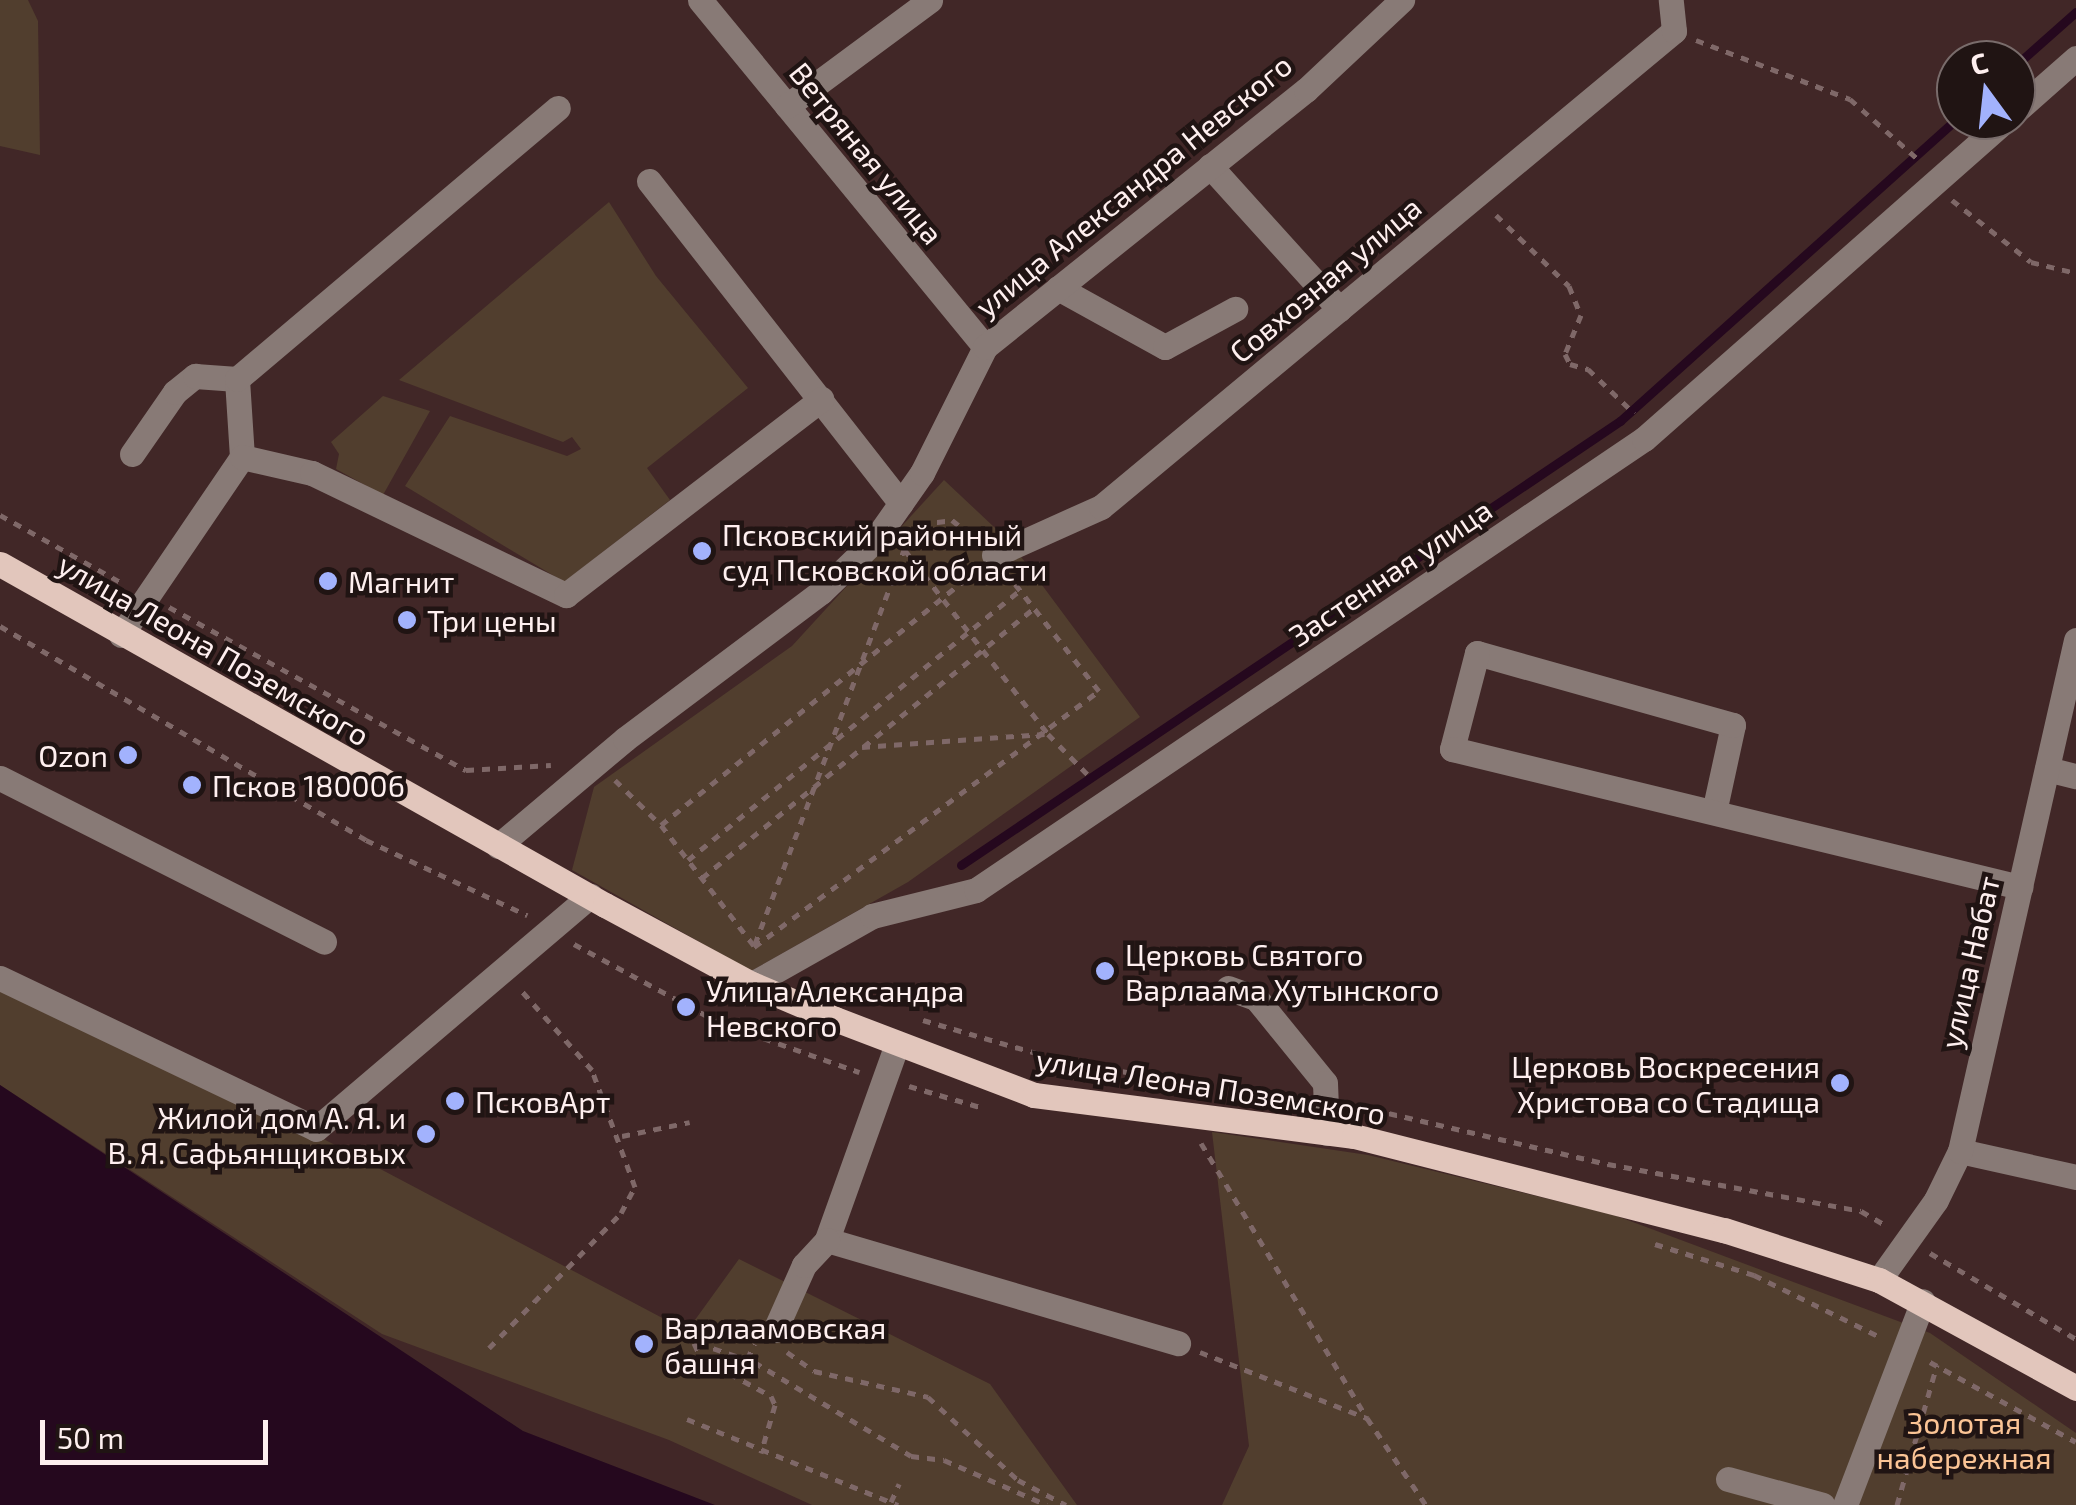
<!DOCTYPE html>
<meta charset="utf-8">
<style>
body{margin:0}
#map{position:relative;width:2076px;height:1505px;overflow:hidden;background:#412727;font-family:"Exo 2",sans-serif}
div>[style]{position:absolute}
.green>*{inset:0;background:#513e2e}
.water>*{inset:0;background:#25081e}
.stream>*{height:9px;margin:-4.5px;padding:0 4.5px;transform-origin:4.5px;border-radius:4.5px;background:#25081e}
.path>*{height:5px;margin-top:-2.5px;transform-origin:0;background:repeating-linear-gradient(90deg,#7f6868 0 8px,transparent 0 16px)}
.minor>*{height:25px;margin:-12.5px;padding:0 12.5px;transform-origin:12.5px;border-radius:12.5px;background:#887a76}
.major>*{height:25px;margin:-12.5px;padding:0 12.5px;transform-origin:12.5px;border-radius:12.5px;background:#e2c6bc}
.dots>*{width:28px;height:28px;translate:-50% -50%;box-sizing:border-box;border:5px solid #201413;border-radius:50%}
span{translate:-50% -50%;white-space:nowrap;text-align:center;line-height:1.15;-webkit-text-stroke:9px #201413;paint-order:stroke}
.street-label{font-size:30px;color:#feefef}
.poi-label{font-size:30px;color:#feefef}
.left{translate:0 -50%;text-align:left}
.right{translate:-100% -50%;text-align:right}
.park-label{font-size:30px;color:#fbc495}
.north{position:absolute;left:1936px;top:40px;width:100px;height:100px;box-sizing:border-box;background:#201413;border:2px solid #796c6b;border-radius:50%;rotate:345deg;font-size:28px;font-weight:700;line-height:40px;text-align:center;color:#feefef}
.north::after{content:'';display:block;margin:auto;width:35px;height:45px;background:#a2b2fd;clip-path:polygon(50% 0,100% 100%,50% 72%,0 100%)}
.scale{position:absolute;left:40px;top:1420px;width:228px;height:45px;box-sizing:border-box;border:5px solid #feefef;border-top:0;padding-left:12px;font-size:30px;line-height:35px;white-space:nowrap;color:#feefef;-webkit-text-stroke:8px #201413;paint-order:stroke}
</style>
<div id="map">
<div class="green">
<i style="clip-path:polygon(0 0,28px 0,38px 21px,40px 155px,0 146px)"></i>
<i style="clip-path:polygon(609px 202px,656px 276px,748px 388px,647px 468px,670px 500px,564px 582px,405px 486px,450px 416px,567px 456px,581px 449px,572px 437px,563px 442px,399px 380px)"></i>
<i style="clip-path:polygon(383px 396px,430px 411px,383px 495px,336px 469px,339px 454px,331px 442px)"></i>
<i style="clip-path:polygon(944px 480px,1010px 542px,1140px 717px,908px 882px,751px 971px,572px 870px,594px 787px,792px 646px)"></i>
<i style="clip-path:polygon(0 968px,687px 1331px,739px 1259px,990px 1384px,1077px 1505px,812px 1505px,669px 1440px,382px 1334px,0 1085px)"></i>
<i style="clip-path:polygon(1212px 1132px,1368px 1155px,1614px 1215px,1930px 1333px,2076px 1433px,2076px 1505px,1222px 1505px,1249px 1446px)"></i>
</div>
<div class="water">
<i style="clip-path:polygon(0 1085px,523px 1431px,715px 1505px,0 1505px)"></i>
</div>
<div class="stream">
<i style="left:2016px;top:65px;width:80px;rotate:-41.5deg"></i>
<i style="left:961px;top:865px;width:795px;rotate:-33.97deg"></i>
<i style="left:1620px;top:421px;width:452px;rotate:-41.9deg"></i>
</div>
<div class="path">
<i style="left:1696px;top:40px;width:165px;rotate:21deg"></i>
<i style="left:1850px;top:99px;width:94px;rotate:41.5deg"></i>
<i style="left:1952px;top:200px;width:100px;rotate:38.1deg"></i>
<i style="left:2031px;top:262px;width:46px;rotate:13.7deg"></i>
<i style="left:1496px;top:215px;width:102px;rotate:44.2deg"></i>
<i style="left:1569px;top:286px;width:31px;rotate:68deg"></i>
<i style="left:1581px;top:315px;width:42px;rotate:112.3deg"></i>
<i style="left:1565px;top:354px;width:11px;rotate:63deg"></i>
<i style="left:1570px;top:364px;width:19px;rotate:16deg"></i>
<i style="left:1588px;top:369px;width:64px;rotate:43.7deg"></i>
<i style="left:0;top:515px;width:142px;rotate:29.1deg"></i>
<i style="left:921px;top:524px;width:31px;rotate:-7deg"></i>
<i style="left:952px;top:520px;width:28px;rotate:39deg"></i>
<i style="left:904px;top:549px;width:234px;rotate:52.1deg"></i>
<i style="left:1048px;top:734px;width:63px;rotate:45.6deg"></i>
<i style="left:169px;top:607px;width:339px;rotate:28.8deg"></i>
<i style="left:466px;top:770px;width:85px;rotate:-3.4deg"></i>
<i style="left:0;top:626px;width:424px;rotate:30.3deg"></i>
<i style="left:366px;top:840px;width:178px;rotate:25deg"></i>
<i style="left:862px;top:747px;width:183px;rotate:-4.1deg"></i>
<i style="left:615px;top:780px;width:64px;rotate:44.4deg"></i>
<i style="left:661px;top:825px;width:159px;rotate:52.4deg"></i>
<i style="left:661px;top:825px;width:402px;rotate:-38.9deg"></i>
<i style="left:688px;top:860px;width:427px;rotate:-39.1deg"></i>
<i style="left:702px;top:878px;width:427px;rotate:-39.1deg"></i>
<i style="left:574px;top:944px;width:164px;rotate:28.4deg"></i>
<i style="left:718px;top:1022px;width:150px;rotate:19.5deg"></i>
<i style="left:755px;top:944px;width:423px;rotate:-69.3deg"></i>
<i style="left:754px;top:947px;width:430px;rotate:-36.6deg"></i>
<i style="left:1099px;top:691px;width:147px;rotate:-128.1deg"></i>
<i style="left:923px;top:1020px;width:143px;rotate:16.3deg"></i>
<i style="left:1060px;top:1060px;width:141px;rotate:10.2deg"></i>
<i style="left:909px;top:1086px;width:74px;rotate:16.5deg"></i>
<i style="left:1264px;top:1094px;width:34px;rotate:5deg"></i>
<i style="left:1358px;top:1106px;width:257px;rotate:13.1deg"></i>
<i style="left:1608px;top:1164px;width:257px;rotate:10.5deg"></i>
<i style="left:1861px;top:1211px;width:30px;rotate:30deg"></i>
<i style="left:622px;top:1136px;width:69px;rotate:-11.6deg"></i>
<i style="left:1201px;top:1143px;width:321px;rotate:58.9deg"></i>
<i style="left:1655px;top:1244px;width:104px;rotate:17.4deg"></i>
<i style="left:1754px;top:1275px;width:140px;rotate:26.2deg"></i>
<i style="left:1930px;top:1253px;width:169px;rotate:30.5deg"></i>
<i style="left:683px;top:1338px;width:75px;rotate:18.7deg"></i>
<i style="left:754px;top:1362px;width:183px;rotate:30.9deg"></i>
<i style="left:911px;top:1456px;width:33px;rotate:7deg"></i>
<i style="left:944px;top:1460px;width:112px;rotate:23.6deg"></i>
<i style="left:694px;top:1343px;width:17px;rotate:65deg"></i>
<i style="left:701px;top:1358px;width:80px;rotate:28.5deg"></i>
<i style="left:771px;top:1396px;width:10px;rotate:66deg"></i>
<i style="left:775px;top:1405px;width:50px;rotate:106.3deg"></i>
<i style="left:489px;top:1348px;width:189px;rotate:-45.6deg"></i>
<i style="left:621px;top:1213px;width:30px;rotate:-62deg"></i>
<i style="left:635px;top:1187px;width:125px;rotate:-110.2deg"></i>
<i style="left:592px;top:1070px;width:108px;rotate:-131.6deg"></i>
<i style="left:787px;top:1352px;width:33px;rotate:35deg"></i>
<i style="left:814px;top:1371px;width:117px;rotate:12.8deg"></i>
<i style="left:928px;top:1397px;width:122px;rotate:42.7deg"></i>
<i style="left:1018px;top:1480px;width:54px;rotate:27.5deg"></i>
<i style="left:1200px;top:1352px;width:180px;rotate:21.6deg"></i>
<i style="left:1367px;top:1418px;width:105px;rotate:55.9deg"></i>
<i style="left:747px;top:1359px;width:17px;rotate:-62deg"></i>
<i style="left:1930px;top:1362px;width:166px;rotate:28.7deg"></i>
<i style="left:687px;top:1419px;width:228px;rotate:22.2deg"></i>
<i style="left:891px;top:1502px;width:20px;rotate:-66deg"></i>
<i style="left:1897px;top:1505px;width:146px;rotate:-74.1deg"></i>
</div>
<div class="minor">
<i style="left:700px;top:0;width:449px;rotate:50.6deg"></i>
<i style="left:787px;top:106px;width:178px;rotate:-36.5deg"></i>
<i style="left:2016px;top:111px;width:80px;rotate:-41.5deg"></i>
<i style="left:1210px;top:166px;width:193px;rotate:47.9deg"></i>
<i style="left:649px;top:181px;width:409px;rotate:52deg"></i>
<i style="left:1058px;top:288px;width:122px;rotate:28.9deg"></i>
<i style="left:1165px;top:347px;width:80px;rotate:-28.5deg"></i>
<i style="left:132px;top:454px;width:75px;rotate:-55.3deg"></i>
<i style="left:175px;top:392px;width:26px;rotate:-39deg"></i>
<i style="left:195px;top:376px;width:42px;rotate:4.1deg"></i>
<i style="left:242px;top:457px;width:78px;rotate:-93.7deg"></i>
<i style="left:237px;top:379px;width:420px;rotate:-40.2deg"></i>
<i style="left:994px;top:555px;width:117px;rotate:-24.2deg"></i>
<i style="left:1101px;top:507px;width:745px;rotate:-39.72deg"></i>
<i style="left:1674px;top:31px;width:31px;rotate:-96deg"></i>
<i style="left:121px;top:635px;width:215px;rotate:-55.8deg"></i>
<i style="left:242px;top:457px;width:72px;rotate:12.9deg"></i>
<i style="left:312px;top:473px;width:282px;rotate:25.7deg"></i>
<i style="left:566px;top:595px;width:322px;rotate:-37.5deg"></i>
<i style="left:2047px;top:769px;width:30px;rotate:14deg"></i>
<i style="left:0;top:778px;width:363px;rotate:26.8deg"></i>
<i style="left:1714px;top:812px;width:89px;rotate:-77.7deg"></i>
<i style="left:1733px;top:725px;width:266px;rotate:-164.3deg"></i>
<i style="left:1477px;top:653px;width:99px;rotate:104.6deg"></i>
<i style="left:1452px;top:749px;width:585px;rotate:13.66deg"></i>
<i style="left:498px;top:846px;width:166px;rotate:-40.1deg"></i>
<i style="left:625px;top:739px;width:245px;rotate:-36.9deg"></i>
<i style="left:821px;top:592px;width:75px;rotate:-43.9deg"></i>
<i style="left:875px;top:540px;width:82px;rotate:-55deg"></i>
<i style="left:922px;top:473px;width:141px;rotate:-63.4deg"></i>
<i style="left:985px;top:347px;width:411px;rotate:-38.7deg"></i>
<i style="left:1306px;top:90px;width:132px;rotate:-43.2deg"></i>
<i style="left:0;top:978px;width:350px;rotate:25.5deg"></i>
<i style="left:316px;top:1129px;width:360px;rotate:-40.4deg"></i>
<i style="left:752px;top:984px;width:138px;rotate:-29.5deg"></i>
<i style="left:872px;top:916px;width:107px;rotate:-14deg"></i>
<i style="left:976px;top:890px;width:806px;rotate:-34.03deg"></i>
<i style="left:1644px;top:439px;width:482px;rotate:-41.4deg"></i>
<i style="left:1228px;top:988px;width:30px;rotate:20deg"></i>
<i style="left:1256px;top:998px;width:109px;rotate:50.9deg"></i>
<i style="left:1325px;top:1083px;width:50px;rotate:87.7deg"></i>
<i style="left:897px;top:1044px;width:208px;rotate:109.7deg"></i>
<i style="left:827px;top:1240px;width:366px;rotate:16.4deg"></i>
<i style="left:1960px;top:1151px;width:119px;rotate:12.6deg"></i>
<i style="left:1879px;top:1280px;width:98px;rotate:-54.5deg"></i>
<i style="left:1936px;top:1200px;width:55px;rotate:-63.9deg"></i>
<i style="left:1960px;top:1151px;width:524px;rotate:-77.21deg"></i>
<i style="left:775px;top:1330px;width:71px;rotate:-66deg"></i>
<i style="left:804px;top:1265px;width:34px;rotate:-47deg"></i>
<i style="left:1728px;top:1479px;width:98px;rotate:15.3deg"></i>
<i style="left:1845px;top:1505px;width:218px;rotate:-69.1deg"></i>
</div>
<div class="major">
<i style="left:0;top:564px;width:694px;rotate:29.41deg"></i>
<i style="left:605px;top:905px;width:167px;rotate:28.3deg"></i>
<i style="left:752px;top:984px;width:90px;rotate:22.9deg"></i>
<i style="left:835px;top:1019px;width:213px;rotate:20.9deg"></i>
<i style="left:1034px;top:1095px;width:323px;rotate:7.3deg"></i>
<i style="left:1354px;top:1136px;width:382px;rotate:14.3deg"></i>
<i style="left:1724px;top:1230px;width:163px;rotate:17.9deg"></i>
<i style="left:1879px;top:1280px;width:225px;rotate:28.7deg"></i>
</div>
<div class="dots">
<i style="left:702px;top:551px;background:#a2b2fd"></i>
<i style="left:328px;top:581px;background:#a2b2fd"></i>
<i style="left:407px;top:620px;background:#a2b2fd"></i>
<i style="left:128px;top:755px;background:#a2b2fd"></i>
<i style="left:192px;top:785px;background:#a2b2fd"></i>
<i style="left:1105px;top:971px;background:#a2b2fd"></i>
<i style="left:686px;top:1007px;background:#a2b2fd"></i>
<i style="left:1840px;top:1083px;background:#a2b2fd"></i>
<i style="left:455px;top:1101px;background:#a2b2fd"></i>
<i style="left:426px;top:1134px;background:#a2b2fd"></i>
<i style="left:644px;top:1344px;background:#a2b2fd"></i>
</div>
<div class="street-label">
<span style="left:867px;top:153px;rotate:51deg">Ветряная улица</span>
<span style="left:1133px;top:185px;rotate:-39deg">улица Александра Невского</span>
<span style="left:1325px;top:279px;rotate:-40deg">Совхозная улица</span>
<span style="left:1390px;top:572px;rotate:-34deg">Застенная улица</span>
<span style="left:214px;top:649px;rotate:30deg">улица Леона Поземского</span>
<span style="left:1969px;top:962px;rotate:-77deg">улица Набат</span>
<span style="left:1211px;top:1086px;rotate:9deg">улица Леона Поземского</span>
</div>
<div class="poi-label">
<span class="left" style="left:722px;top:551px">Псковский районный<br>суд Псковской области</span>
<span class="left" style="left:348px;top:581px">Магнит</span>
<span class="left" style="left:427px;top:620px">Три цены</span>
<span class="right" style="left:108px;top:755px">Ozon</span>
<span class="left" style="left:212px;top:785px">Псков 180006</span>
<span class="left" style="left:1125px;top:971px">Церковь Святого<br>Варлаама Хутынского</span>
<span class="left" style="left:706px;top:1007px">Улица Александра<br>Невского</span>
<span class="right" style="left:1820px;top:1083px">Церковь Воскресения<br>Христова со Стадища</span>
<span class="left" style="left:475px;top:1101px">ПсковАрт</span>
<span class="right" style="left:406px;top:1134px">Жилой дом А. Я. и<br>В. Я. Сафьянщиковых</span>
<span class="left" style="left:664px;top:1344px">Варлаамовская<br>башня</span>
</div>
<div class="park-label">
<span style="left:1964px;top:1439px">Золотая<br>набережная</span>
</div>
<div class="north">С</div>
<div class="scale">50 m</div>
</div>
